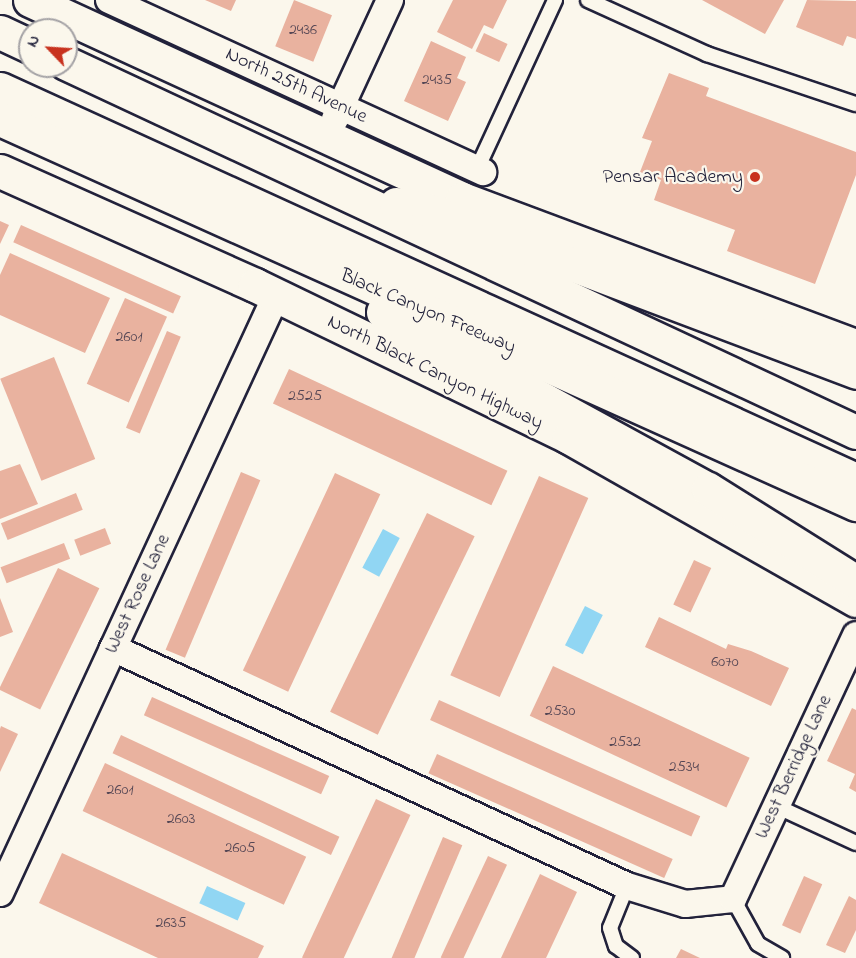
<!DOCTYPE html>
<style>
body{margin:0}
#map{position:relative;width:856px;height:958px;overflow:hidden;background:#fbf7ec;font-family:"Indie Flower",sans-serif}
div>[style]{position:absolute}
.water>*{inset:0;background:#91d6f3;transform-origin:0 0}
.building>*{inset:0;background:#e9b29f;transform-origin:0 0}
.roads{filter:drop-shadow(2px 0 #22223b) drop-shadow(-2px 0 #22223b) drop-shadow(0 2px #22223b) drop-shadow(0 -2px #22223b)}
.lane>*{height:14px;margin:-7px;padding:0 7px;transform-origin:7px;border-radius:7px;background:#fbf7ec}
.street>*{height:26px;margin:-13px;padding:0 13px;transform-origin:13px;border-radius:13px;background:#fbf7ec}
.secondary>*{height:33px;margin:-16.5px;padding:0 16.5px;transform-origin:16.5px;border-radius:16.5px;background:#fbf7ec}
.highway>*{height:33px;margin:-16.5px;padding:0 16.5px;transform-origin:16.5px;border-radius:16.5px;background:#fbf7ec}
.dots>*{width:16px;height:16px;translate:-50% -50%;box-sizing:border-box;border:3px solid #fbf7ec;border-radius:50%}
span{translate:-50% -50%;white-space:nowrap;text-align:center;line-height:1.15;-webkit-text-stroke:4.5px #fbf7ec;paint-order:stroke}
.number-label{font-size:16px;color:#544654}
.number-label span{-webkit-text-stroke-width:0}
.street-label{font-size:20px;color:#22223b}
.poi-label{font-size:20px;color:#22223b}
.right{translate:-100% -50%;text-align:right}
.north{position:absolute;left:18px;top:18px;width:60px;height:60px;box-sizing:border-box;background:#fbf7ec;border:2px solid #a4a2a5;border-radius:50%;rotate:295deg;font-size:16px;font-weight:700;line-height:24px;text-align:center;color:#22223b}
.north::after{content:'';display:block;margin:auto;width:21px;height:27px;background:#c8321e;clip-path:polygon(50% 0,100% 100%,50% 72%,0 100%)}
</style>
<div id="map">
<div class="water">
<i style="left:383px;top:529px;width:19px;height:44px;rotate:28deg"></i>
<i style="left:585px;top:606px;width:20px;height:44px;rotate:27deg"></i>
<i style="left:207px;top:886px;width:42px;height:19px;rotate:24deg"></i>
</div>
<div class="building">
<i style="clip-path:polygon(205px 0,236px 0,231px 11px)"></i>
<i style="left:294px;top:0;width:41px;height:50px;rotate:22deg"></i>
<i style="clip-path:polygon(453px 0,507px 0,493px 29px,484px 25px,472px 49px,437px 32px)"></i>
<i style="clip-path:polygon(702px 0,784px 0,765px 34px)"></i>
<i style="clip-path:polygon(807px 0,856px 1px,856px 39px,847px 36px,843px 46px,796px 27px)"></i>
<i style="left:484px;top:33px;width:26px;height:20px;rotate:25deg"></i>
<i style="clip-path:polygon(431px 41px,466px 57px,457px 78px,466px 82px,448px 121px,404px 101px)"></i>
<i style="clip-path:polygon(669px 73px,709px 88px,706px 96px,856px 152px,856px 175px,815px 284px,727px 251px,735px 230px,654px 200px,661px 180px,640px 172px,652px 141px,642px 138px)"></i>
<i style="clip-path:polygon(0 221px,9px 225px,0 244px)"></i>
<i style="left:21px;top:225px;width:175px;height:19px;rotate:24deg"></i>
<i style="clip-path:polygon(10px 253px,110px 298px,85px 353px,0 315px,0 275px)"></i>
<i style="left:125px;top:298px;width:46px;height:94px;rotate:24deg"></i>
<i style="left:167px;top:331px;width:15px;height:105px;rotate:23deg"></i>
<i style="left:54px;top:357px;width:110px;height:58px;rotate:68deg"></i>
<i style="left:289px;top:369px;width:241px;height:38px;rotate:25deg"></i>
<i style="clip-path:polygon(20px 464px,38px 504px,0 519px,0 471px)"></i>
<i style="left:241px;top:472px;width:21px;height:193px;rotate:23deg"></i>
<i style="left:335px;top:473px;width:50px;height:218px;rotate:25deg"></i>
<i style="left:539px;top:476px;width:54px;height:218px;rotate:24deg"></i>
<i style="left:76px;top:493px;width:18px;height:81px;rotate:68deg"></i>
<i style="left:427px;top:513px;width:53px;height:221px;rotate:26deg"></i>
<i style="left:105px;top:528px;width:17px;height:33px;rotate:69deg"></i>
<i style="left:64px;top:543px;width:17px;height:68px;rotate:69deg"></i>
<i style="left:694px;top:560px;width:19px;height:49px;rotate:25deg"></i>
<i style="left:58px;top:568px;width:46px;height:135px;rotate:26deg"></i>
<i style="clip-path:polygon(0 598px,13px 632px,0 637px)"></i>
<i style="clip-path:polygon(659px 617px,726px 649px,728px 644px,751px 651px,789px 668px,771px 706px,645px 647px)"></i>
<i style="left:553px;top:666px;width:217px;height:55px;rotate:25deg"></i>
<i style="left:152px;top:697px;width:194px;height:20px;rotate:24deg"></i>
<i style="left:439px;top:700px;width:286px;height:22px;rotate:24deg"></i>
<i style="clip-path:polygon(852px 708px,856px 710px,856px 792px,849px 788px,855px 774px,827px 761px)"></i>
<i style="clip-path:polygon(1px 726px,18px 734px,0 772px,0 729px)"></i>
<i style="left:121px;top:735px;width:241px;height:20px;rotate:25deg"></i>
<i style="left:437px;top:754px;width:258px;height:21px;rotate:24deg"></i>
<i style="left:105px;top:763px;width:222px;height:53px;rotate:25deg"></i>
<i style="left:376px;top:799px;width:38px;height:175px;rotate:25deg"></i>
<i style="left:443px;top:837px;width:21px;height:135px;rotate:23deg"></i>
<i style="clip-path:polygon(62px 853px,264px 946px,258px 958px,158px 958px,39px 903px)"></i>
<i style="left:488px;top:856px;width:21px;height:112px;rotate:25deg"></i>
<i style="clip-path:polygon(540px 874px,577px 892px,546px 958px,501px 958px)"></i>
<i style="left:804px;top:876px;width:20px;height:54px;rotate:24deg"></i>
<i style="clip-path:polygon(849px 896px,856px 900px,856px 930px,845px 953px,826px 945px)"></i>
<i style="clip-path:polygon(681px 949px,700px 958px,676px 958px)"></i>
</div>
<div class="roads">
<div class="lane">
<i style="left:588px;top:0;width:131px;rotate:24.4deg"></i>
<i style="left:707px;top:54px;width:157px;rotate:18.6deg"></i>
<i style="left:477px;top:169px;width:186px;rotate:-65.2deg"></i>
<i style="left:776px;top:806px;width:88px;rotate:24.8deg"></i>
<i style="left:627px;top:886px;width:45px;rotate:112deg"></i>
<i style="left:610px;top:928px;width:19px;rotate:72deg"></i>
<i style="left:616px;top:946px;width:20px;rotate:37deg"></i>
<i style="left:733px;top:899px;width:51px;rotate:60.9deg"></i>
<i style="left:758px;top:944px;width:28px;rotate:30deg"></i>
</div>
<div class="street">
<i style="left:109px;top:0;width:412px;rotate:24.7deg"></i>
<i style="left:335px;top:119px;width:131px;rotate:-65.2deg"></i>
<i style="left:113px;top:648px;width:566px;rotate:24.85deg"></i>
<i style="left:627px;top:886px;width:61px;rotate:17.2deg"></i>
<i style="left:685px;top:904px;width:48px;rotate:-5.9deg"></i>
<i style="left:733px;top:899px;width:291px;rotate:-65deg"></i>
<i style="left:0;top:893px;width:658px;rotate:-65.19deg"></i>
</div>
<div class="secondary">
<i style="left:30px;top:0;width:476px;rotate:24.7deg"></i>
<i style="left:462px;top:199px;width:421px;rotate:20.5deg"></i>
<i style="left:0;top:171px;width:279px;rotate:24.1deg"></i>
<i style="left:255px;top:285px;width:349px;rotate:25.8deg"></i>
<i style="left:569px;top:437px;width:330px;rotate:29.6deg"></i>
</div>
<div class="highway">
<i style="left:0;top:32px;width:33px;rotate:25deg"></i>
<i style="left:66px;top:63px;width:872px;rotate:25.04deg"></i>
<i style="left:0;top:89px;width:941px;rotate:24.55deg"></i>
<i style="left:0;top:119px;width:939px;rotate:24.22deg"></i>
<i style="left:396px;top:204px;width:33px;rotate:11deg"></i>
<i style="left:428px;top:210px;width:458px;rotate:20.7deg"></i>
<i style="left:383px;top:312px;width:370px;rotate:28.6deg"></i>
<i style="left:708px;top:489px;width:175px;rotate:32.1deg"></i>
</div>
</div>
<div class="dots">
<i style="left:755px;top:177px;background:#c8321e"></i>
</div>
<div class="number-label">
<span style="left:303px;top:30px">2436</span>
<span style="left:437px;top:80px">2435</span>
<span style="left:129px;top:337px">2601</span>
<span style="left:305px;top:396px">2525</span>
<span style="left:725px;top:662px">6070</span>
<span style="left:560px;top:711px">2530</span>
<span style="left:625px;top:742px">2532</span>
<span style="left:684px;top:767px">2534</span>
<span style="left:120px;top:790px">2601</span>
<span style="left:181px;top:819px">2603</span>
<span style="left:240px;top:848px">2605</span>
<span style="left:171px;top:923px">2635</span>
</div>
<div class="street-label">
<span style="left:296px;top:86px;rotate:25deg">North 25th Avenue</span>
<span style="left:428px;top:312px;rotate:23deg">Black Canyon Freeway</span>
<span style="left:435px;top:373px;rotate:26deg">North Black Canyon Highway</span>
<span style="left:138px;top:594px;rotate:-65deg">West Rose Lane</span>
<span style="left:794px;top:767px;rotate:-65deg">West Berridge Lane</span>
</div>
<div class="poi-label">
<span class="right" style="left:743px;top:177px">Pensar Academy</span>
</div>
<div class="north">N</div>
</div>
